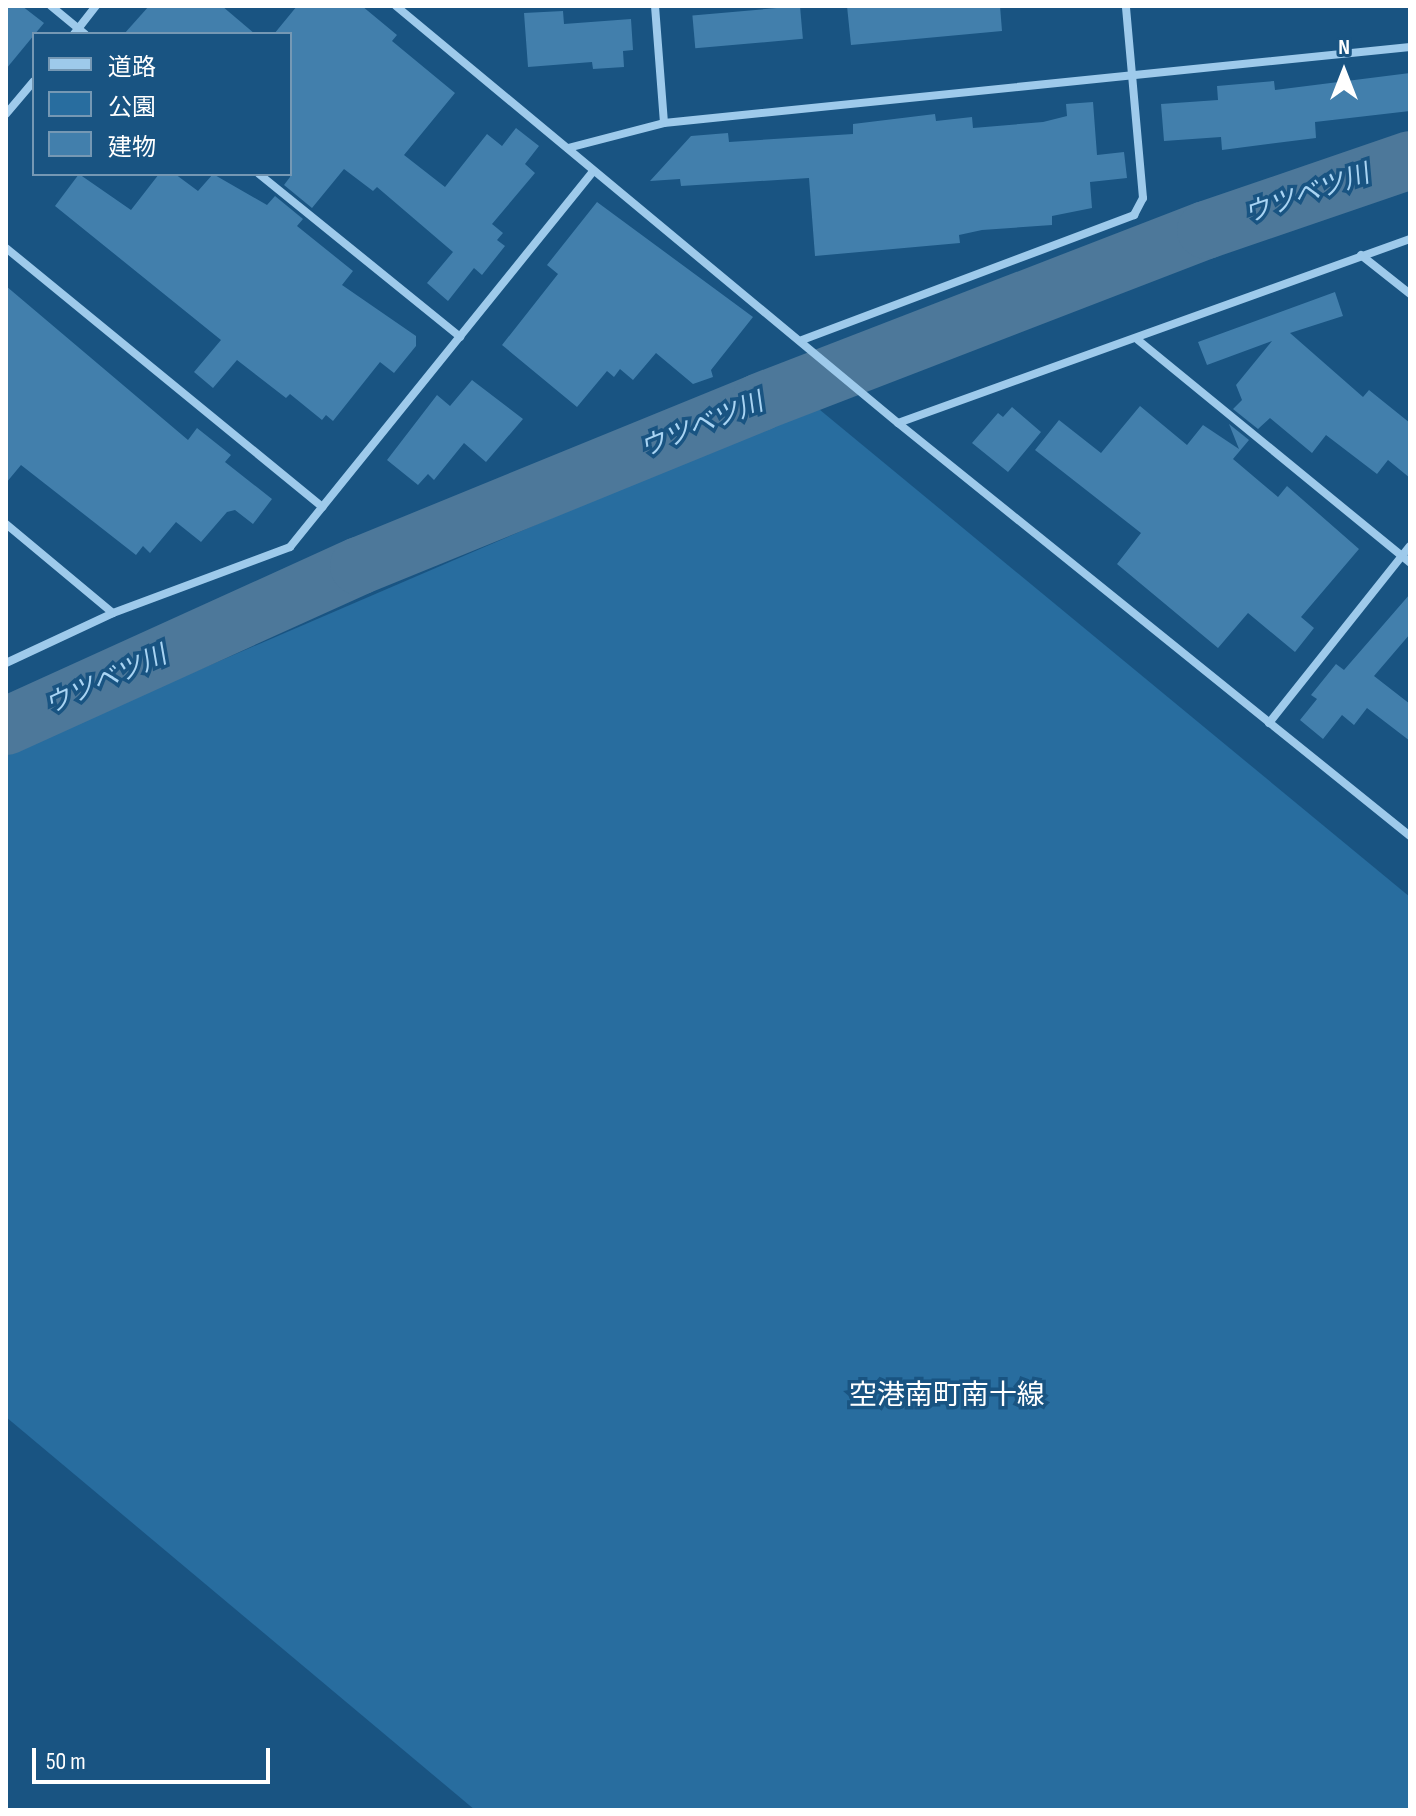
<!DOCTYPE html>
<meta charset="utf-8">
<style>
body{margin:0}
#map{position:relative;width:1416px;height:1816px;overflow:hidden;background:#195482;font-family:"Sofia Sans Condensed","Noto Sans JP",sans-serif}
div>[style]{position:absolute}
.green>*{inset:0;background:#286d9f}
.river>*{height:58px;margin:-29px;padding:0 29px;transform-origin:29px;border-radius:29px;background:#4d789a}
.building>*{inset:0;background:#427fac;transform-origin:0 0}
.street>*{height:8px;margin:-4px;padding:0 4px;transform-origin:4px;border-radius:4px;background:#9ecaeb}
span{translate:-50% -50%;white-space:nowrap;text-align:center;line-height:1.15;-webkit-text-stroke:7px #195482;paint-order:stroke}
.water-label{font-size:26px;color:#a9d4f3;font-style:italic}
.quarter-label{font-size:28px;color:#fff}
.frame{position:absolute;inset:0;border:8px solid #fff;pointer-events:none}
.legend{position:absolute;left:32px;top:32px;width:260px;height:144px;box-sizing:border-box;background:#195482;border:2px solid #7598b4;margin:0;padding:10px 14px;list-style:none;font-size:24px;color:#fff}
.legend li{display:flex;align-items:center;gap:16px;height:40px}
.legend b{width:40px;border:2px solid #7598b4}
.north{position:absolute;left:1304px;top:32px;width:80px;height:80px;-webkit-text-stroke:6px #195482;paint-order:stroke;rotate:0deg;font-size:22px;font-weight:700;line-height:32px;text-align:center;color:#fff}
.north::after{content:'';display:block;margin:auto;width:28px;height:36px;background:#fff;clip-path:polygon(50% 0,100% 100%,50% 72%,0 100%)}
.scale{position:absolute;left:32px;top:1748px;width:238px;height:36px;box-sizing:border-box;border:4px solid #fff;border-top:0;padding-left:10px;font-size:24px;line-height:28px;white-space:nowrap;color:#fff;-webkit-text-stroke:6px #195482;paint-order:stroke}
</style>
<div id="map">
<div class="green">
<i style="clip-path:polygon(814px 405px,1410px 897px,1410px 1810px,475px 1810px,6px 1417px,6px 753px)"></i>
</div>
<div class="river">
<i style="left:6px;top:726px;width:388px;rotate:-24.4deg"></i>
<i style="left:359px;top:566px;width:433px;rotate:-22.2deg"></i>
<i style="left:760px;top:402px;width:478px;rotate:-21.1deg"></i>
<i style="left:1206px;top:230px;width:216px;rotate:-18.9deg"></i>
</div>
<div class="building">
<i style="clip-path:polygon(6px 6px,22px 6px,44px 23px,6px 69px)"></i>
<i style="clip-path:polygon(149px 6px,222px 6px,255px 34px,124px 34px)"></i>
<i style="clip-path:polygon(297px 6px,362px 6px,397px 35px,392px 41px,455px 93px,404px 155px,445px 187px,487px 134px,502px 146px,516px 128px,539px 146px,525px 164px,535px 173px,492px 224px,503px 233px,497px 240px,505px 246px,482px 275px,474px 268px,448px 301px,427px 283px,453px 252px,377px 187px,373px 191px,344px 169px,312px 208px,284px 185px,290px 177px,290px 34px,274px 34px)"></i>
<i style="left:800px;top:6px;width:33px;height:108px;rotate:85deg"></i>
<i style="clip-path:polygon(847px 6px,1000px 6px,1002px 31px,851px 45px)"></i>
<i style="clip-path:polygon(563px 11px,564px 24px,631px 19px,633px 50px,623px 51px,624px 67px,593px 69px,592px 62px,528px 67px,524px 13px)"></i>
<i style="clip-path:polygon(1410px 73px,1410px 111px,1315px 122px,1316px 138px,1222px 150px,1221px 137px,1164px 141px,1161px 104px,1218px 100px,1217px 86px,1274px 81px,1275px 90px)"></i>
<i style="clip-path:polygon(1093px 102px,1097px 155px,1124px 152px,1127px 178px,1090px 182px,1092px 208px,1052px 216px,1052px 225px,982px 230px,959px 235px,960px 243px,815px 256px,809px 178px,681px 186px,680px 179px,650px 181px,691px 136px,728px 133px,729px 142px,853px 134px,853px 124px,935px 114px,936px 121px,972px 117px,973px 128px,1043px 122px,1067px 116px,1066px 104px)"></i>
<i style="clip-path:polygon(79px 174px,131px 210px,159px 174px,175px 174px,198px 191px,213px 174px,267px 205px,275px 196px,303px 219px,297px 226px,353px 271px,342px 285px,416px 336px,416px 346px,394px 373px,380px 362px,333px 421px,326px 415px,322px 420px,290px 394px,286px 398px,237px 360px,213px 388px,194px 372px,221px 340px,55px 206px)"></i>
<i style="clip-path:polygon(597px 202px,753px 317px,711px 370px,713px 377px,693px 384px,656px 353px,633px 380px,620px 369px,614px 377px,607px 371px,577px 407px,502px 345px,558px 274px,547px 265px)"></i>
<i style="clip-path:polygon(6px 286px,188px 440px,197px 428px,231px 455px,225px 462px,272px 499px,253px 524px,235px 510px,227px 512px,201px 542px,176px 522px,150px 553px,143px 546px,136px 555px,21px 465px,6px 483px)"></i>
<i style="clip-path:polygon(1335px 292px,1343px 316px,1290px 333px,1363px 397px,1369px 390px,1410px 423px,1410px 478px,1388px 460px,1377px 474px,1326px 435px,1312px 453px,1270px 418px,1258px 429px,1233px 409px,1242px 400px,1236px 385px,1272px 341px,1207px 365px,1198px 342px)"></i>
<i style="clip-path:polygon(472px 380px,523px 419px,486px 462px,464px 443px,434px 480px,428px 474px,418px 485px,387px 460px,437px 395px,450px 406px)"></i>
<i style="clip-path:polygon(1140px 406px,1187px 445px,1203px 425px,1239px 449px,1229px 424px,1249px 440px,1233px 459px,1278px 497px,1287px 486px,1359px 549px,1301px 617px,1314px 628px,1295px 652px,1248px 613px,1218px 648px,1117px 564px,1141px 533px,1035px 450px,1059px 420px,1101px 453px)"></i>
<i style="clip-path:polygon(1012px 407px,1041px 432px,1008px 472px,972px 443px,998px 413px,1003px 417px)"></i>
<i style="clip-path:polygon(1410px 594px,1410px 634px,1374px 676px,1410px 704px,1410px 741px,1367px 708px,1354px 725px,1342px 715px,1323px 739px,1300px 720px,1317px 699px,1311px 695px,1336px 664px,1344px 670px)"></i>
</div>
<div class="street">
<i style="left:51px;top:6px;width:44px;rotate:39.5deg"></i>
<i style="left:396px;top:6px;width:653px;rotate:39.72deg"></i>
<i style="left:898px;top:423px;width:658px;rotate:38.89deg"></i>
<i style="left:655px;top:6px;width:117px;rotate:85.6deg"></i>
<i style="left:74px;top:34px;width:36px;rotate:-52deg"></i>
<i style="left:6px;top:114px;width:43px;rotate:-49.7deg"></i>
<i style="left:568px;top:148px;width:99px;rotate:-14.6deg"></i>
<i style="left:664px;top:123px;width:750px;rotate:-5.82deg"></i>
<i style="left:259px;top:174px;width:259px;rotate:39deg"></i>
<i style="left:6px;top:248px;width:409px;rotate:39.3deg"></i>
<i style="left:1361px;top:255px;width:63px;rotate:38.5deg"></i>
<i style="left:802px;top:340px;width:355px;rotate:-20.6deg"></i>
<i style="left:1134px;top:215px;width:19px;rotate:-62deg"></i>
<i style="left:1143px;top:198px;width:193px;rotate:-95.1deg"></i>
<i style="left:1138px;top:340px;width:352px;rotate:39.3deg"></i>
<i style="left:898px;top:423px;width:544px;rotate:-19.77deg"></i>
<i style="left:6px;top:524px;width:139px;rotate:39.8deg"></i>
<i style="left:6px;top:663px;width:118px;rotate:-25deg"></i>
<i style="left:113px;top:613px;width:189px;rotate:-20.4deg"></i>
<i style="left:290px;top:547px;width:482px;rotate:-51.1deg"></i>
<i style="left:1269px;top:723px;width:226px;rotate:-51.5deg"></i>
</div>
<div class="water-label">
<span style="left:1307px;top:195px;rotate:-19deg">ウツベツ川</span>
<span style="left:702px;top:426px;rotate:-22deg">ウツベツ川</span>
<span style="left:106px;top:681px;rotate:-24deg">ウツベツ川</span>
</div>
<div class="quarter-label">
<span style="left:947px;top:1396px">空港南町南十線</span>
</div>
<div class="frame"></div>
<ul class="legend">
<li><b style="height:10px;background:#9ecaeb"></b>道路</li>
<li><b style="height:22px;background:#286d9f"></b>公園</li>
<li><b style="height:22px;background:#427fac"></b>建物</li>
</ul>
<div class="north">N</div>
<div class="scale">50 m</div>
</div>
